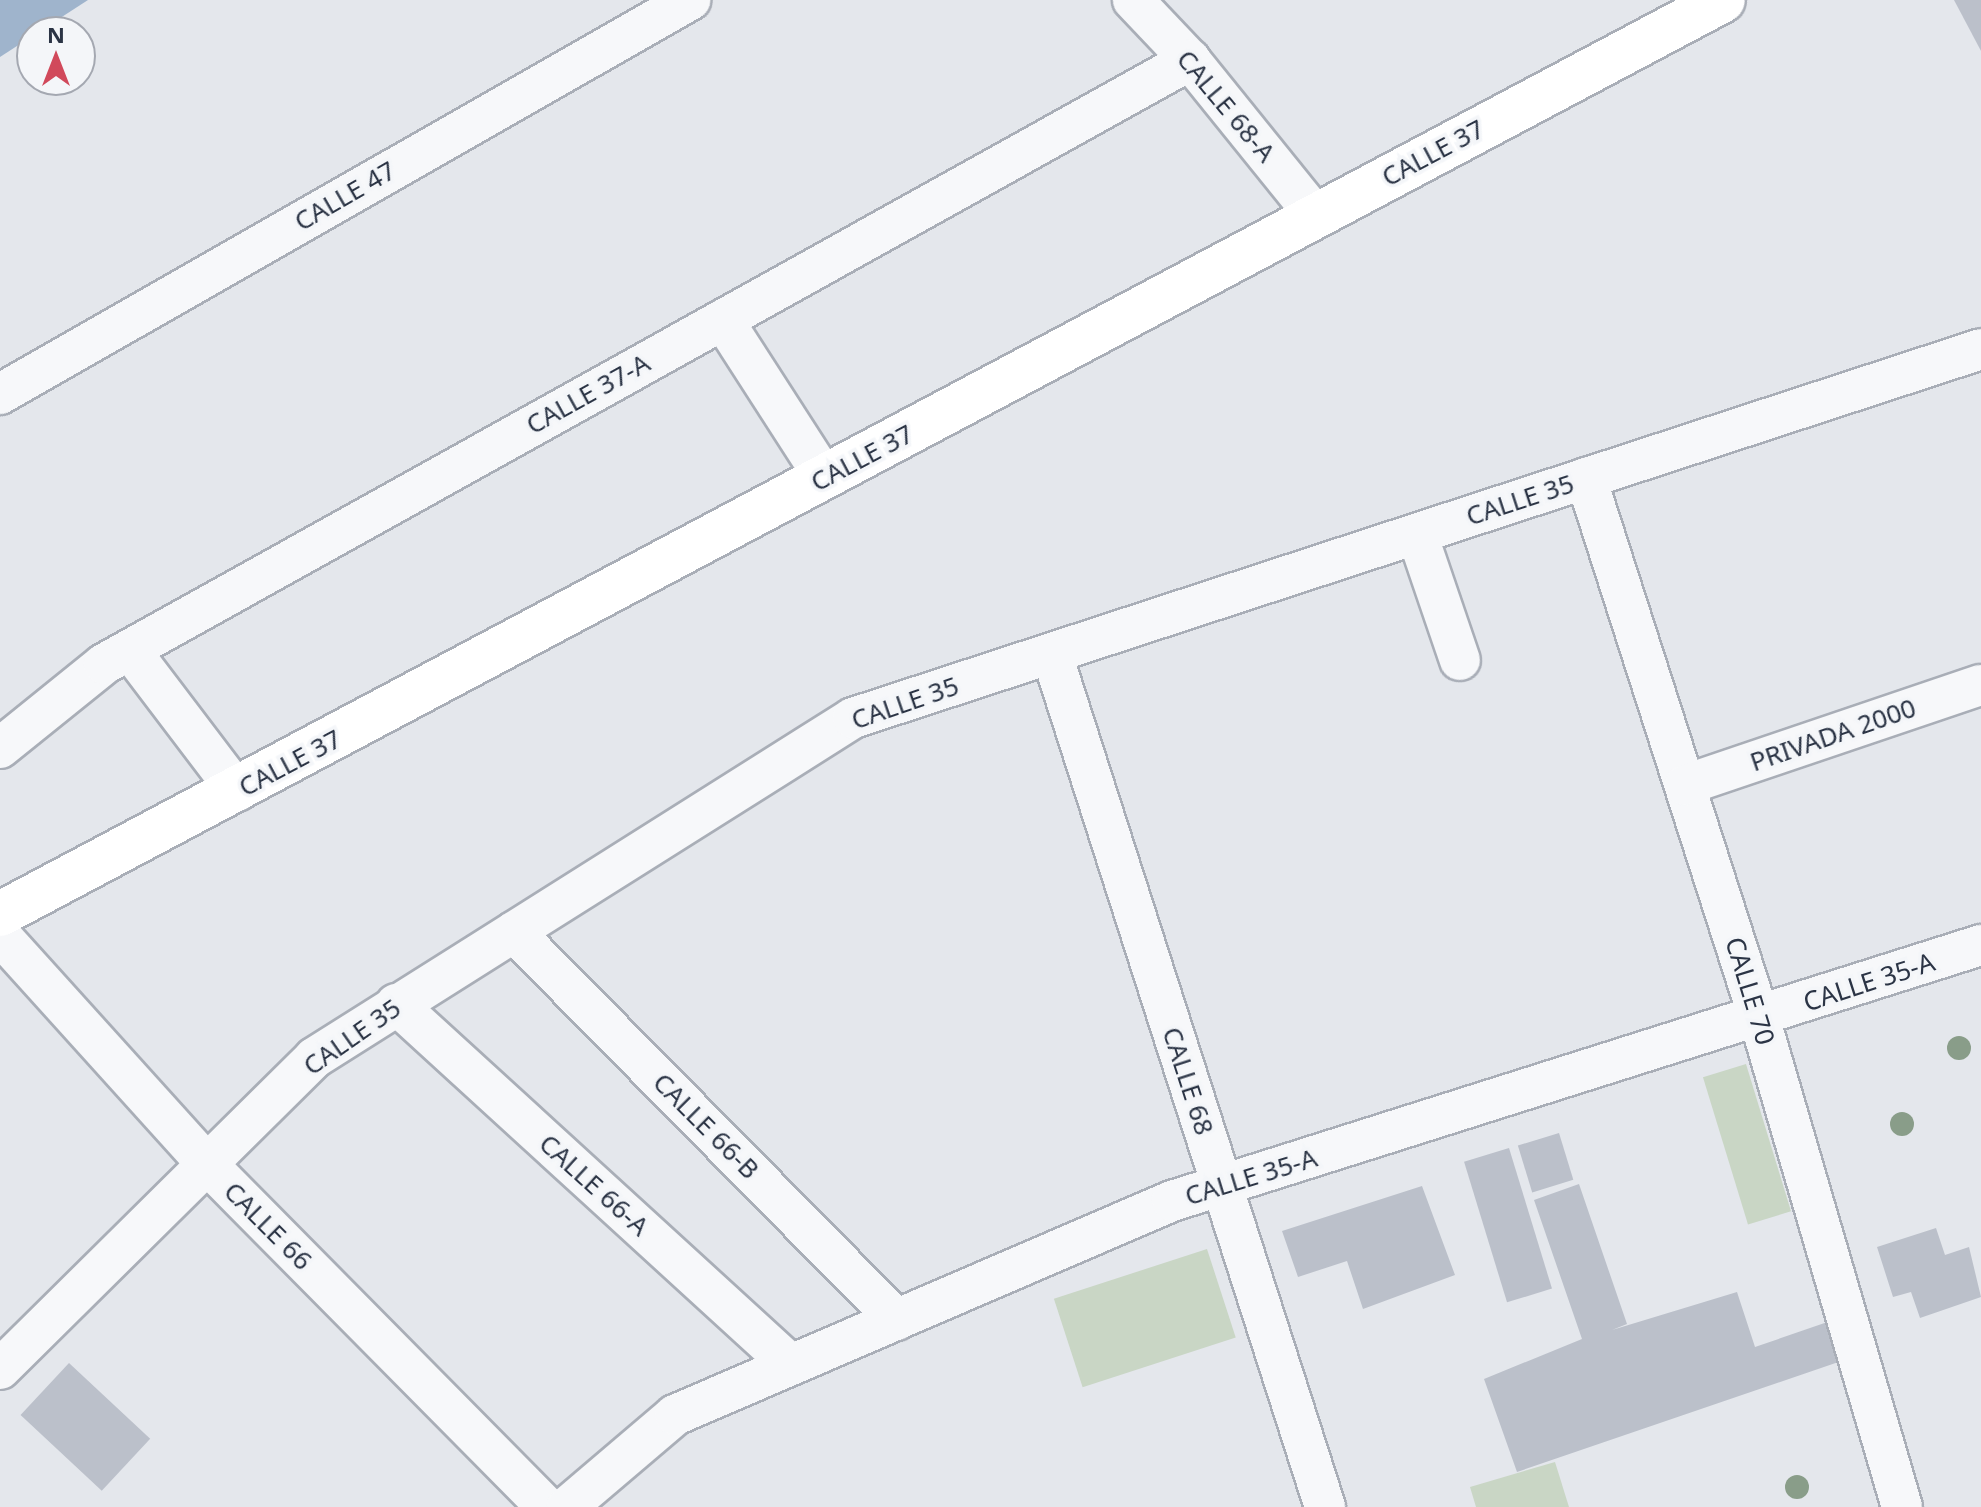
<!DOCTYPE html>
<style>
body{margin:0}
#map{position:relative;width:1981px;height:1507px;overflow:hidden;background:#e4e7ec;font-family:"Noto Sans",sans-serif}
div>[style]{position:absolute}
.green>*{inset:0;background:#c9d6c5;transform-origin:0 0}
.water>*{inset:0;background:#9fb4cc}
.building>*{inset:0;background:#bbc0ca;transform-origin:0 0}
.roads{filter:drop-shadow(2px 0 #a9aeb7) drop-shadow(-2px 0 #a9aeb7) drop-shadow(0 2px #a9aeb7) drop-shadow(0 -2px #a9aeb7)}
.street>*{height:40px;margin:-20px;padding:0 20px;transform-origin:20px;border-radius:20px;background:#f7f8fa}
.secondary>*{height:44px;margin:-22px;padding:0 22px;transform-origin:22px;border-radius:22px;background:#fff}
.trees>*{width:24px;height:24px;margin:-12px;border-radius:50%;background:#899d89}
span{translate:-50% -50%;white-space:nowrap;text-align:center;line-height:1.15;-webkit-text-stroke:7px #f4f6f9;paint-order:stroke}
.street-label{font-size:26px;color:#2b3445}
.north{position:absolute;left:16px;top:16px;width:80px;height:80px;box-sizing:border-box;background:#f4f6f9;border:2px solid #a4a8b1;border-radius:50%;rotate:0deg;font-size:22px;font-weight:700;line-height:32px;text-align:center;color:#2b3445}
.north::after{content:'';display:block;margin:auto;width:28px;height:36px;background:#d1495b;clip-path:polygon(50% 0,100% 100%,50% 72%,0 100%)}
</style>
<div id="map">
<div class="green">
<i style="left:1746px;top:1064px;width:154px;height:45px;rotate:73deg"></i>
<i style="left:1207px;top:1249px;width:93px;height:161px;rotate:72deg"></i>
<i style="clip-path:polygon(1555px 1462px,1569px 1507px,1476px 1507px,1470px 1487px)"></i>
</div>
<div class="water">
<i style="clip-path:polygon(0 0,88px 0,0 57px)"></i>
</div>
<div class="building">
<i style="clip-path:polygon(1954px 0,1981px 0,1981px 51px)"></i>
<i style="left:1559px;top:1133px;width:49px;height:43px;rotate:73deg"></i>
<i style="left:1509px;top:1148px;width:147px;height:47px;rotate:73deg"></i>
<i style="clip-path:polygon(1579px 1184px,1627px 1324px,1612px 1330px,1737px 1292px,1755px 1347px,1842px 1317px,1856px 1356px,1517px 1472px,1484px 1379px,1582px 1339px,1534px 1200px)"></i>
<i style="clip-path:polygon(1422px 1186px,1455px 1275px,1363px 1309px,1347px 1261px,1298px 1277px,1282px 1231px)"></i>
<i style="clip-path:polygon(1936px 1228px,1945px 1255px,1969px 1247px,1981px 1297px,1920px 1318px,1911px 1292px,1893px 1297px,1877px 1247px)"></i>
<i style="left:69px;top:1363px;width:111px;height:71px;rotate:43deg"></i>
</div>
<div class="roads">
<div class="street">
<i style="left:1133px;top:0;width:83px;rotate:46.5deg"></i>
<i style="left:1190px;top:60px;width:201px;rotate:51.1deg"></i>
<i style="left:723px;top:320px;width:188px;rotate:57.2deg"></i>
<i style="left:0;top:394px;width:795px;rotate:-29.73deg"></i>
<i style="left:1586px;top:478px;width:566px;rotate:72.21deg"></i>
<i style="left:1759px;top:1017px;width:510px;rotate:73.73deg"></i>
<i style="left:1417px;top:534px;width:133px;rotate:71.2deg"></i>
<i style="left:130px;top:650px;width:177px;rotate:52.8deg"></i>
<i style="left:1052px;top:655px;width:895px;rotate:72.23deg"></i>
<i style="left:0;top:748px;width:134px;rotate:-38.9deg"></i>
<i style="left:104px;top:664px;width:1243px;rotate:-29.08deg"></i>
<i style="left:1685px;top:785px;width:312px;rotate:-18.7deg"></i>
<i style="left:514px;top:932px;width:545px;rotate:45.37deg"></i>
<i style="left:0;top:935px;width:306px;rotate:47.9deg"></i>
<i style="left:205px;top:1162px;width:486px;rotate:45.3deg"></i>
<i style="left:396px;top:1004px;width:535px;rotate:42.42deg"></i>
<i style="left:0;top:1369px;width:442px;rotate:-44.7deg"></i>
<i style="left:314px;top:1058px;width:637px;rotate:-32.24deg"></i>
<i style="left:853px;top:718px;width:1187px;rotate:-18.11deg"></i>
<i style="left:567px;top:1507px;width:142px;rotate:-40.4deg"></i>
<i style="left:675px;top:1415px;width:541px;rotate:-23.3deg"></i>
<i style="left:1172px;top:1201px;width:849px;rotate:-17.56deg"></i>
</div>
<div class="secondary">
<i style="left:0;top:914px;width:1950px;rotate:-27.94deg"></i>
</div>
</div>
<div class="trees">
<i style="left:1959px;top:1048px"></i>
<i style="left:1902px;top:1124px"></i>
<i style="left:1797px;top:1487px"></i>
</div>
<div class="street-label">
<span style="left:1226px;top:106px;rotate:50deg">CALLE 68-A</span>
<span style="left:1433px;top:153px;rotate:-28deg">CALLE 37</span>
<span style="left:345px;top:196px;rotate:-30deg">CALLE 47</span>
<span style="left:588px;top:394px;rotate:-29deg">CALLE 37-A</span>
<span style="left:862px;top:458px;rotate:-28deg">CALLE 37</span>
<span style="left:1520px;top:500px;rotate:-18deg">CALLE 35</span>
<span style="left:905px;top:703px;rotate:-19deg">CALLE 35</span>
<span style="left:1833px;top:735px;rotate:-19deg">PRIVADA 2000</span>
<span style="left:290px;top:763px;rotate:-28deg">CALLE 37</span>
<span style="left:1869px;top:982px;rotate:-18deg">CALLE 35-A</span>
<span style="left:1750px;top:991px;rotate:73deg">CALLE 70</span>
<span style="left:352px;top:1037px;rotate:-35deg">CALLE 35</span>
<span style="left:1188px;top:1081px;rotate:72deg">CALLE 68</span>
<span style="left:706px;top:1126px;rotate:45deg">CALLE 66-B</span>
<span style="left:1251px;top:1177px;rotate:-17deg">CALLE 35-A</span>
<span style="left:594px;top:1185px;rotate:42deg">CALLE 66-A</span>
<span style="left:268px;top:1226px;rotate:45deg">CALLE 66</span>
</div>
<div class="north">N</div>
</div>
